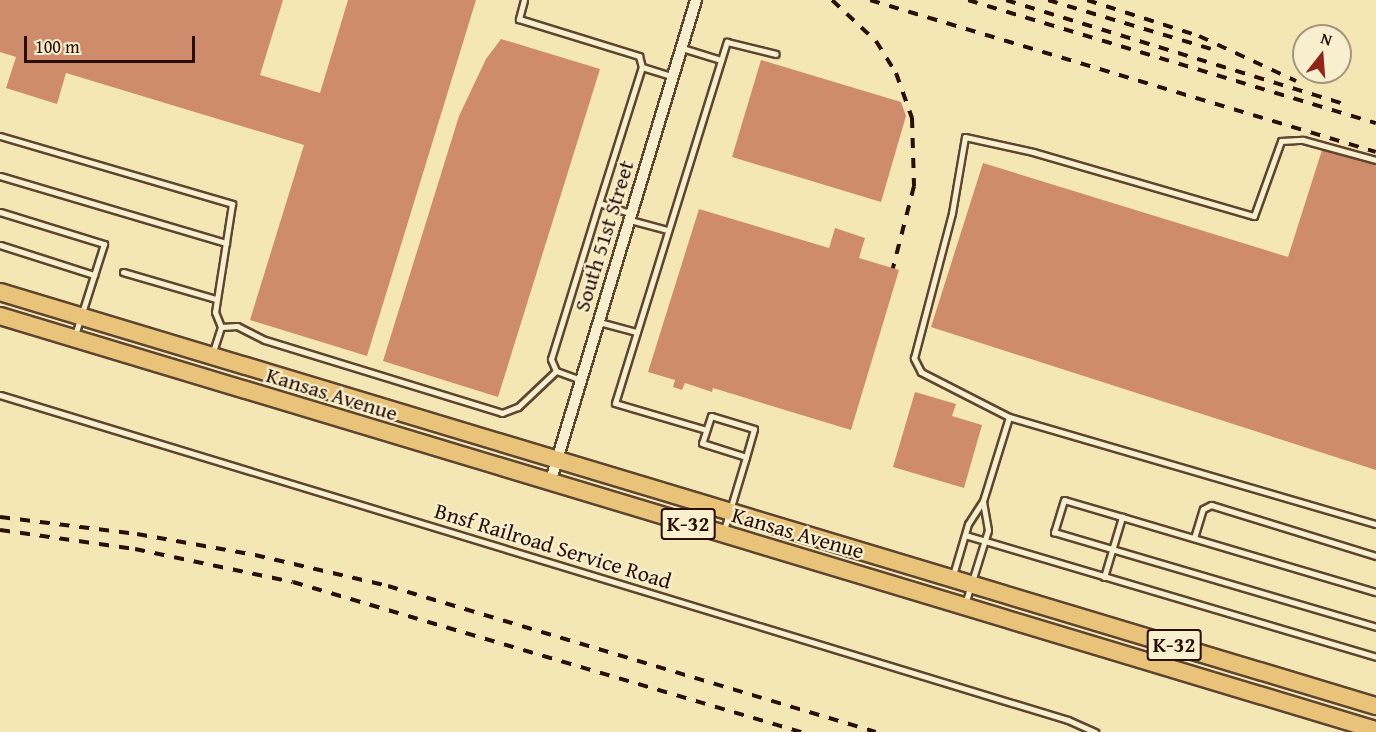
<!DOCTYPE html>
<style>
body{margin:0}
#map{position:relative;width:1376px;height:732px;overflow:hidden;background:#f5e6b5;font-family:"Gentium Book Plus",serif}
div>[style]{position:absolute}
.building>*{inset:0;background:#cf8c6c}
.roads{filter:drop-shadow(2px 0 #5e4530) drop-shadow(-2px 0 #5e4530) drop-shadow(0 2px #5e4530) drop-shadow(0 -2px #5e4530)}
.lane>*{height:5px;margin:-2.5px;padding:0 2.5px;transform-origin:2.5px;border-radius:2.5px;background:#f8efcf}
.street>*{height:10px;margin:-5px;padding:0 5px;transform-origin:5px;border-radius:5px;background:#f8efcf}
.primary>*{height:16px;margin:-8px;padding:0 8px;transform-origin:8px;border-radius:8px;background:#eac37a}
.rail>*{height:4px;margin-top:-2px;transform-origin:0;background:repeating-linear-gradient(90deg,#2b0f04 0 10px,transparent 0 20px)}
span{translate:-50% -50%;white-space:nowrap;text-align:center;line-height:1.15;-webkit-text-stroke:4.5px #f8efcf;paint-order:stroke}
.shield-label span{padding:2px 4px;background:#f8efcf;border:2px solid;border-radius:4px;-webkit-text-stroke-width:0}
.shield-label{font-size:21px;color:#2b0f04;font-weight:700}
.street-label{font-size:22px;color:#2b0f04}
.north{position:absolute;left:1292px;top:24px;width:60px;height:60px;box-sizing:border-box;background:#f8efcf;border:2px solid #a6957e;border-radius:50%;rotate:17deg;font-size:16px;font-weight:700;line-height:24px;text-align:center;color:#2b0f04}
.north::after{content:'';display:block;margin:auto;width:21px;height:27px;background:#8f2418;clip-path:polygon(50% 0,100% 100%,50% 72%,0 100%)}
.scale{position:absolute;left:24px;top:36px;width:171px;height:27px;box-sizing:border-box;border:3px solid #2b0f04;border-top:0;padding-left:8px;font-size:18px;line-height:21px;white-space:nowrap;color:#2b0f04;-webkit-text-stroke:4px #f8efcf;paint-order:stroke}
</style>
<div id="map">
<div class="building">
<i style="clip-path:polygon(0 0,283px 0,260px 75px,320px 93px,348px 0,476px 0,367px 356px,250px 320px,304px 145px,66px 73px,57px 104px,6px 88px,16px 57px,0 52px)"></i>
<i style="clip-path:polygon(501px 39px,600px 69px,498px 397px,383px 361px,459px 116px,486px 59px)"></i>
<i style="clip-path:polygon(761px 60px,901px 102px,906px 116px,881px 202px,732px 157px)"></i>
<i style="clip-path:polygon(1322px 150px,1376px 165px,1376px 470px,931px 327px,983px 163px,1288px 257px)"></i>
<i style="clip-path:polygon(699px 209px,829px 248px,835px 228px,865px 238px,859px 258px,899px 270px,851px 430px,713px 388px,712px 392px,685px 383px,682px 390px,673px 387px,675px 380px,648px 372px)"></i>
<i style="clip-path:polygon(915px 392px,956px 404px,952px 416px,982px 425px,964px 488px,893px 467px)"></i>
</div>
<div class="roads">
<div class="lane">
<i style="left:524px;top:0;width:20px;rotate:105deg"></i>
<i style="left:519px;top:19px;width:126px;rotate:17.1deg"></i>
<i style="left:639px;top:56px;width:11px;rotate:75deg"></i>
<i style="left:642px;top:67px;width:30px;rotate:17deg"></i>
<i style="left:682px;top:48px;width:41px;rotate:17.1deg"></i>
<i style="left:0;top:136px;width:242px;rotate:16.3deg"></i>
<i style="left:232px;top:204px;width:109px;rotate:98.9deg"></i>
<i style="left:215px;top:312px;width:16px;rotate:68deg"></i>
<i style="left:221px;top:327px;width:26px;rotate:108deg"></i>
<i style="left:0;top:176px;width:236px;rotate:16.5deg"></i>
<i style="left:599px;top:203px;width:143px;rotate:-72.5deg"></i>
<i style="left:0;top:212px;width:109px;rotate:17.1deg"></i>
<i style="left:104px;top:244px;width:96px;rotate:107.7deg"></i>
<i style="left:630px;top:220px;width:39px;rotate:15deg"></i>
<i style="left:0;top:245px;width:99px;rotate:17.7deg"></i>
<i style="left:123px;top:272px;width:97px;rotate:16.2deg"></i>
<i style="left:599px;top:322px;width:39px;rotate:15deg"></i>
<i style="left:637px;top:332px;width:74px;rotate:107.2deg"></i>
<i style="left:615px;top:403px;width:95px;rotate:16.5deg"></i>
<i style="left:221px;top:327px;width:16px;rotate:-4deg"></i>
<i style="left:237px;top:326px;width:31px;rotate:27deg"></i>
<i style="left:265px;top:340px;width:248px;rotate:17.1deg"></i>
<i style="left:502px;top:413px;width:17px;rotate:-21deg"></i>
<i style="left:518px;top:407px;width:52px;rotate:-43.5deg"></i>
<i style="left:637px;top:332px;width:304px;rotate:-72.8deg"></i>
<i style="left:727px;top:42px;width:50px;rotate:13.8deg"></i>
<i style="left:581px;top:380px;width:27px;rotate:-160deg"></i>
<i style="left:556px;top:371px;width:13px;rotate:-113deg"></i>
<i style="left:551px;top:359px;width:163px;rotate:-72.9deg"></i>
<i style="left:599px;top:203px;width:35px;rotate:18deg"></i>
<i style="left:0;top:395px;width:1116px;rotate:16.93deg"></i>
<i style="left:1068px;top:720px;width:30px;rotate:24deg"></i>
<i style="left:1009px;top:417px;width:382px;rotate:16.3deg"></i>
<i style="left:1122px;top:517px;width:60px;rotate:-163.7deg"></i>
<i style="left:1064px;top:500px;width:34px;rotate:107deg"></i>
<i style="left:1054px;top:532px;width:336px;rotate:16.4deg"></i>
<i style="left:724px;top:530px;width:76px;rotate:-73.2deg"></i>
<i style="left:746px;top:457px;width:29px;rotate:-74deg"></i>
<i style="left:754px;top:429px;width:45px;rotate:-163.2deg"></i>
<i style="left:711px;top:416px;width:28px;rotate:108deg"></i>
<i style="left:702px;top:443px;width:46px;rotate:17.7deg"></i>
<i style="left:965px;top:535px;width:429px;rotate:16.5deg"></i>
<i style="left:1194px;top:538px;width:30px;rotate:-73deg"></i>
<i style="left:1203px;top:509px;width:9px;rotate:-27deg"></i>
<i style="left:1211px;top:505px;width:173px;rotate:17.2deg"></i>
<i style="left:953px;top:575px;width:53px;rotate:-73.6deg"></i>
<i style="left:968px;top:524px;width:27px;rotate:-57deg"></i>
<i style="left:983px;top:501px;width:88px;rotate:-72.8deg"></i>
<i style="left:1009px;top:417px;width:99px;rotate:-152.9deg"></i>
<i style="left:921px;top:372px;width:16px;rotate:-117deg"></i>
<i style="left:914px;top:358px;width:150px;rotate:-75.3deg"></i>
<i style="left:952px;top:213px;width:77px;rotate:-80.3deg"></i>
<i style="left:965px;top:137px;width:70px;rotate:12.4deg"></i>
<i style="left:1033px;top:152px;width:230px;rotate:16.2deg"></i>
<i style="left:1254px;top:216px;width:80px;rotate:-70.2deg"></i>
<i style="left:1281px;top:141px;width:22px;rotate:-3deg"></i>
<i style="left:1303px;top:140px;width:76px;rotate:15.3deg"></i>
<i style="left:1104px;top:577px;width:63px;rotate:-73.3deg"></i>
<i style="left:1122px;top:517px;width:265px;rotate:16.5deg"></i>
<i style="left:965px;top:604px;width:77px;rotate:-72.7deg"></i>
<i style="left:988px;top:530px;width:29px;rotate:-100deg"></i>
</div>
<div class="street">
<i style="left:550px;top:483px;width:505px;rotate:-73.18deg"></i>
</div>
<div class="primary">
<i style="left:0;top:292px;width:1437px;rotate:16.75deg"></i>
<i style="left:0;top:316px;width:1437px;rotate:16.75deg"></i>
</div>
</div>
<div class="rail">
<i style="left:832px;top:0;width:60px;rotate:43deg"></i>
<i style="left:876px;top:41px;width:38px;rotate:58deg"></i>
<i style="left:896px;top:73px;width:48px;rotate:70.4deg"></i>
<i style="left:912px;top:118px;width:68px;rotate:88.3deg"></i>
<i style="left:914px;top:186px;width:85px;rotate:104.4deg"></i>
<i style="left:870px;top:0;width:528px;rotate:16.72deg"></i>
<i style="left:968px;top:0;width:426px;rotate:16.8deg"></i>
<i style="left:1006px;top:0;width:355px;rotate:17.1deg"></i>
<i style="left:1048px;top:0;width:170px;rotate:16.7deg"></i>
<i style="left:1087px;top:0;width:118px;rotate:17.8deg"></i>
<i style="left:1199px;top:36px;width:107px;rotate:24.9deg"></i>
<i style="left:0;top:517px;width:138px;rotate:7.1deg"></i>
<i style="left:137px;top:534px;width:120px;rotate:10.1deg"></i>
<i style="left:255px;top:555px;width:137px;rotate:13.1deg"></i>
<i style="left:388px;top:586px;width:509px;rotate:16.66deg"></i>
<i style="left:0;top:530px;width:136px;rotate:8deg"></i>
<i style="left:135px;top:549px;width:161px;rotate:11.8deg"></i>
<i style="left:293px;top:582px;width:530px;rotate:16.45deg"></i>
</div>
<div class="shield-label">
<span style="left:688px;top:524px">K-32</span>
<span style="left:1174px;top:645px">K-32</span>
</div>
<div class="street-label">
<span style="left:604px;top:236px;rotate:-73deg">South 51st Street</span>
<span style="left:332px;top:394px;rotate:17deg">Kansas Avenue</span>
<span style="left:798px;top:533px;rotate:16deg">Kansas Avenue</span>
<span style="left:553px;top:546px;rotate:17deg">Bnsf Railroad Service Road</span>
</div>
<div class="north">N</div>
<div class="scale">100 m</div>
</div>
